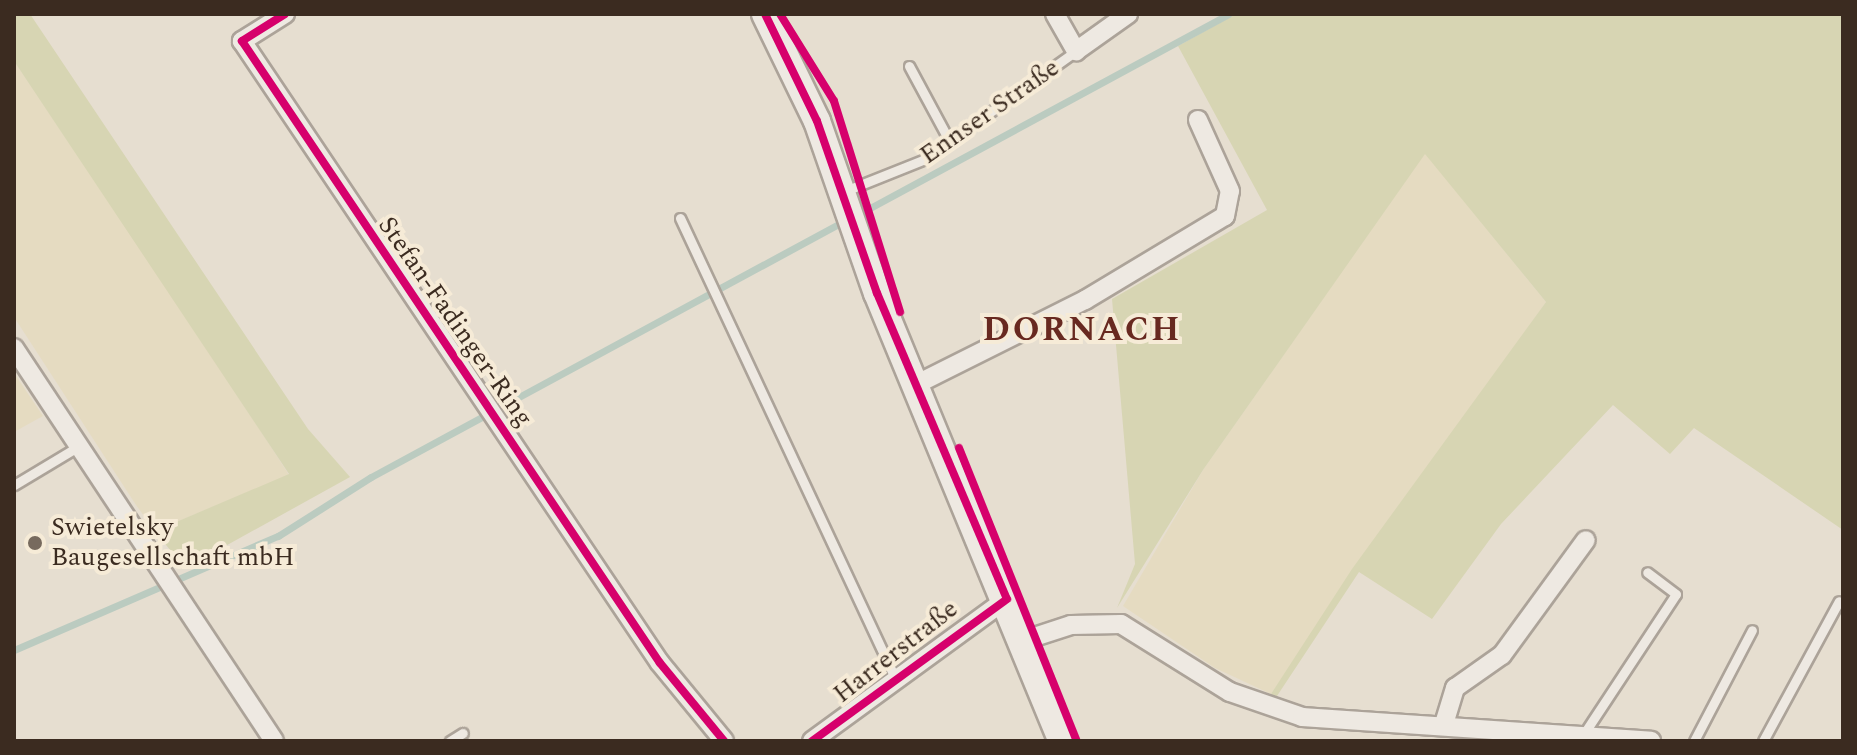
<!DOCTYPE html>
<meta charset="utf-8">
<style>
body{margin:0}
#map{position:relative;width:1857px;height:755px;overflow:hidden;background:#e6ded0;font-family:Spectral,serif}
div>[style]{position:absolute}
.farmland>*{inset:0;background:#e5dbc1}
.green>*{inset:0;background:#d7d5b3}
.stream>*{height:7px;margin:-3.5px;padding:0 3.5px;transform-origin:3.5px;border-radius:3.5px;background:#bbcbc0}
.roads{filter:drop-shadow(2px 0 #aca399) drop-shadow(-2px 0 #aca399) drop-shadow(0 2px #aca399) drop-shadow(0 -2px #aca399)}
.lane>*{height:9px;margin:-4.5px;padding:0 4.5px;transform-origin:4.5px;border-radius:4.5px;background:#eee9e2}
.street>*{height:18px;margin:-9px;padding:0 9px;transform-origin:9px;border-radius:9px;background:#eee9e2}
.secondary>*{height:26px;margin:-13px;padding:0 13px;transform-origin:13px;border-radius:13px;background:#eee9e2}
.cycleway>*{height:8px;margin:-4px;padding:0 4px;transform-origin:4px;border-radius:4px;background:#d6006c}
.dots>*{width:22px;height:22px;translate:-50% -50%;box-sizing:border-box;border:4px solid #f6ebd7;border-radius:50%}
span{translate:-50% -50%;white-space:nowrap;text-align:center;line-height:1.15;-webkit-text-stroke:8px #f6ebd7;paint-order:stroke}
.street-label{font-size:26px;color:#3b2b20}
.poi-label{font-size:26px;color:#3b2b20}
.left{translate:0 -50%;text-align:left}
.district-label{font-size:34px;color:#682920;font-weight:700;letter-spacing:2px}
.frame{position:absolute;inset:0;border:16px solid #3b2b20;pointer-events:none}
</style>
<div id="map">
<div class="farmland">
<i style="clip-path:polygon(14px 61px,192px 324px,289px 475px,155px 531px,136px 505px,14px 317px)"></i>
<i style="clip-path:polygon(1425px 153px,1546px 302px,1271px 694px,1215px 668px,1123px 606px,1203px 470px)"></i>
<i style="clip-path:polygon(14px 373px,43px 416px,14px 432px)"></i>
</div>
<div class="green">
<i style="clip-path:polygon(14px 14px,30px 14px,308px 429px,350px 477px,211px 554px,178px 560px,155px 531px,289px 474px,14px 61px)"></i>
<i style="clip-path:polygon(1236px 14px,1843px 14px,1843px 530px,1694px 428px,1670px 454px,1613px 405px,1501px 524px,1432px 619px,1359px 572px,1275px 699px,1271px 694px,1352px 569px,1546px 302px,1425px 154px,1203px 470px,1117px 608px,1135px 564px,1112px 299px,1267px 210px,1178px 46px)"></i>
</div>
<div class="stream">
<i style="left:857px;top:215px;width:422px;rotate:-28.4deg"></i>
<i style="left:14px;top:650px;width:288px;rotate:-23.4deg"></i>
<i style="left:278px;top:536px;width:110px;rotate:-32.4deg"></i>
<i style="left:371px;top:477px;width:540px;rotate:-28.42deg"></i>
</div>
<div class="roads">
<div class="lane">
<i style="left:909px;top:66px;width:86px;rotate:61.7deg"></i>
<i style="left:845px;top:191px;width:84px;rotate:-21.7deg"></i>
<i style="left:923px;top:160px;width:188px;rotate:-35.5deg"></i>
<i style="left:680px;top:218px;width:510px;rotate:64.94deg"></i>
<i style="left:14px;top:485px;width:76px;rotate:-31deg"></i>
<i style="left:1585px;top:732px;width:165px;rotate:-56.6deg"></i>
<i style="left:1676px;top:594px;width:36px;rotate:-143deg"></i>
<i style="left:450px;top:741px;width:15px;rotate:-32deg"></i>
<i style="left:1694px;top:741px;width:125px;rotate:-62.4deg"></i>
<i style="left:1763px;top:741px;width:159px;rotate:-61.5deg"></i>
</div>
<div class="street">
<i style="left:285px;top:14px;width:51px;rotate:147.9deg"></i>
<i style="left:242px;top:41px;width:749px;rotate:56.1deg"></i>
<i style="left:660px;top:663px;width:101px;rotate:50.6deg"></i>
<i style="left:1055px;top:14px;width:43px;rotate:60.4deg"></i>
<i style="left:1076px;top:51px;width:64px;rotate:-35.4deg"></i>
<i style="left:14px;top:348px;width:471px;rotate:56.5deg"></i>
<i style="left:919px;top:383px;width:186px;rotate:-26.6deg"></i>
<i style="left:1085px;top:300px;width:163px;rotate:-31deg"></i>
<i style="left:1225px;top:216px;width:25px;rotate:-79deg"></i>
<i style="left:1230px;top:191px;width:78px;rotate:-114.3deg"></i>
<i style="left:1025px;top:640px;width:48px;rotate:-18.1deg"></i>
<i style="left:1071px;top:625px;width:50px;rotate:-1.1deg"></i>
<i style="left:1121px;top:624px;width:128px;rotate:32deg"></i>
<i style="left:1230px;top:692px;width:76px;rotate:19.1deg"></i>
<i style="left:1302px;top:717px;width:350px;rotate:3.9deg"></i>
<i style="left:1444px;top:724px;width:38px;rotate:-73deg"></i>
<i style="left:1455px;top:688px;width:57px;rotate:-35.1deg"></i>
<i style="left:1502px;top:655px;width:142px;rotate:-53.9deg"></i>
<i style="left:812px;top:741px;width:241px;rotate:-36.1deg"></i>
</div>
<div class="secondary">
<i style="left:765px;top:14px;width:119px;rotate:64.1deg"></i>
<i style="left:817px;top:121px;width:182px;rotate:70.8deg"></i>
<i style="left:877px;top:293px;width:485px;rotate:67.6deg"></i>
</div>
</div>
<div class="cycleway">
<i style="left:285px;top:14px;width:51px;rotate:147.9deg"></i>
<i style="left:242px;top:41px;width:749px;rotate:56.1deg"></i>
<i style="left:660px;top:663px;width:101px;rotate:50.6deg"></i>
<i style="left:765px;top:14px;width:119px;rotate:64.1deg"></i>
<i style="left:817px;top:121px;width:182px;rotate:70.8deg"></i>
<i style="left:877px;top:293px;width:332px;rotate:67deg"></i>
<i style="left:1007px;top:599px;width:241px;rotate:143.9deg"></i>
<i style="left:780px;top:14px;width:102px;rotate:58.2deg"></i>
<i style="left:834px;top:101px;width:221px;rotate:72.6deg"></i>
<i style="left:959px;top:448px;width:316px;rotate:68.1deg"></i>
</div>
<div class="dots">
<i style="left:35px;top:543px;background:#776a5e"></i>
</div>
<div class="street-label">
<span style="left:990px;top:112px;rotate:-35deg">Ennser Straße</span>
<span style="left:455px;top:322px;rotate:55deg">Stefan-Fadinger-Ring</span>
<span style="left:896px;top:652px;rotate:-38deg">Harrerstraße</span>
</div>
<div class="poi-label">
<span class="left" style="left:51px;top:543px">Swietelsky<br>Baugesellschaft mbH</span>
</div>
<div class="district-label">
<span style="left:1082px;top:331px">DORNACH</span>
</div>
<div class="frame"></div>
</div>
